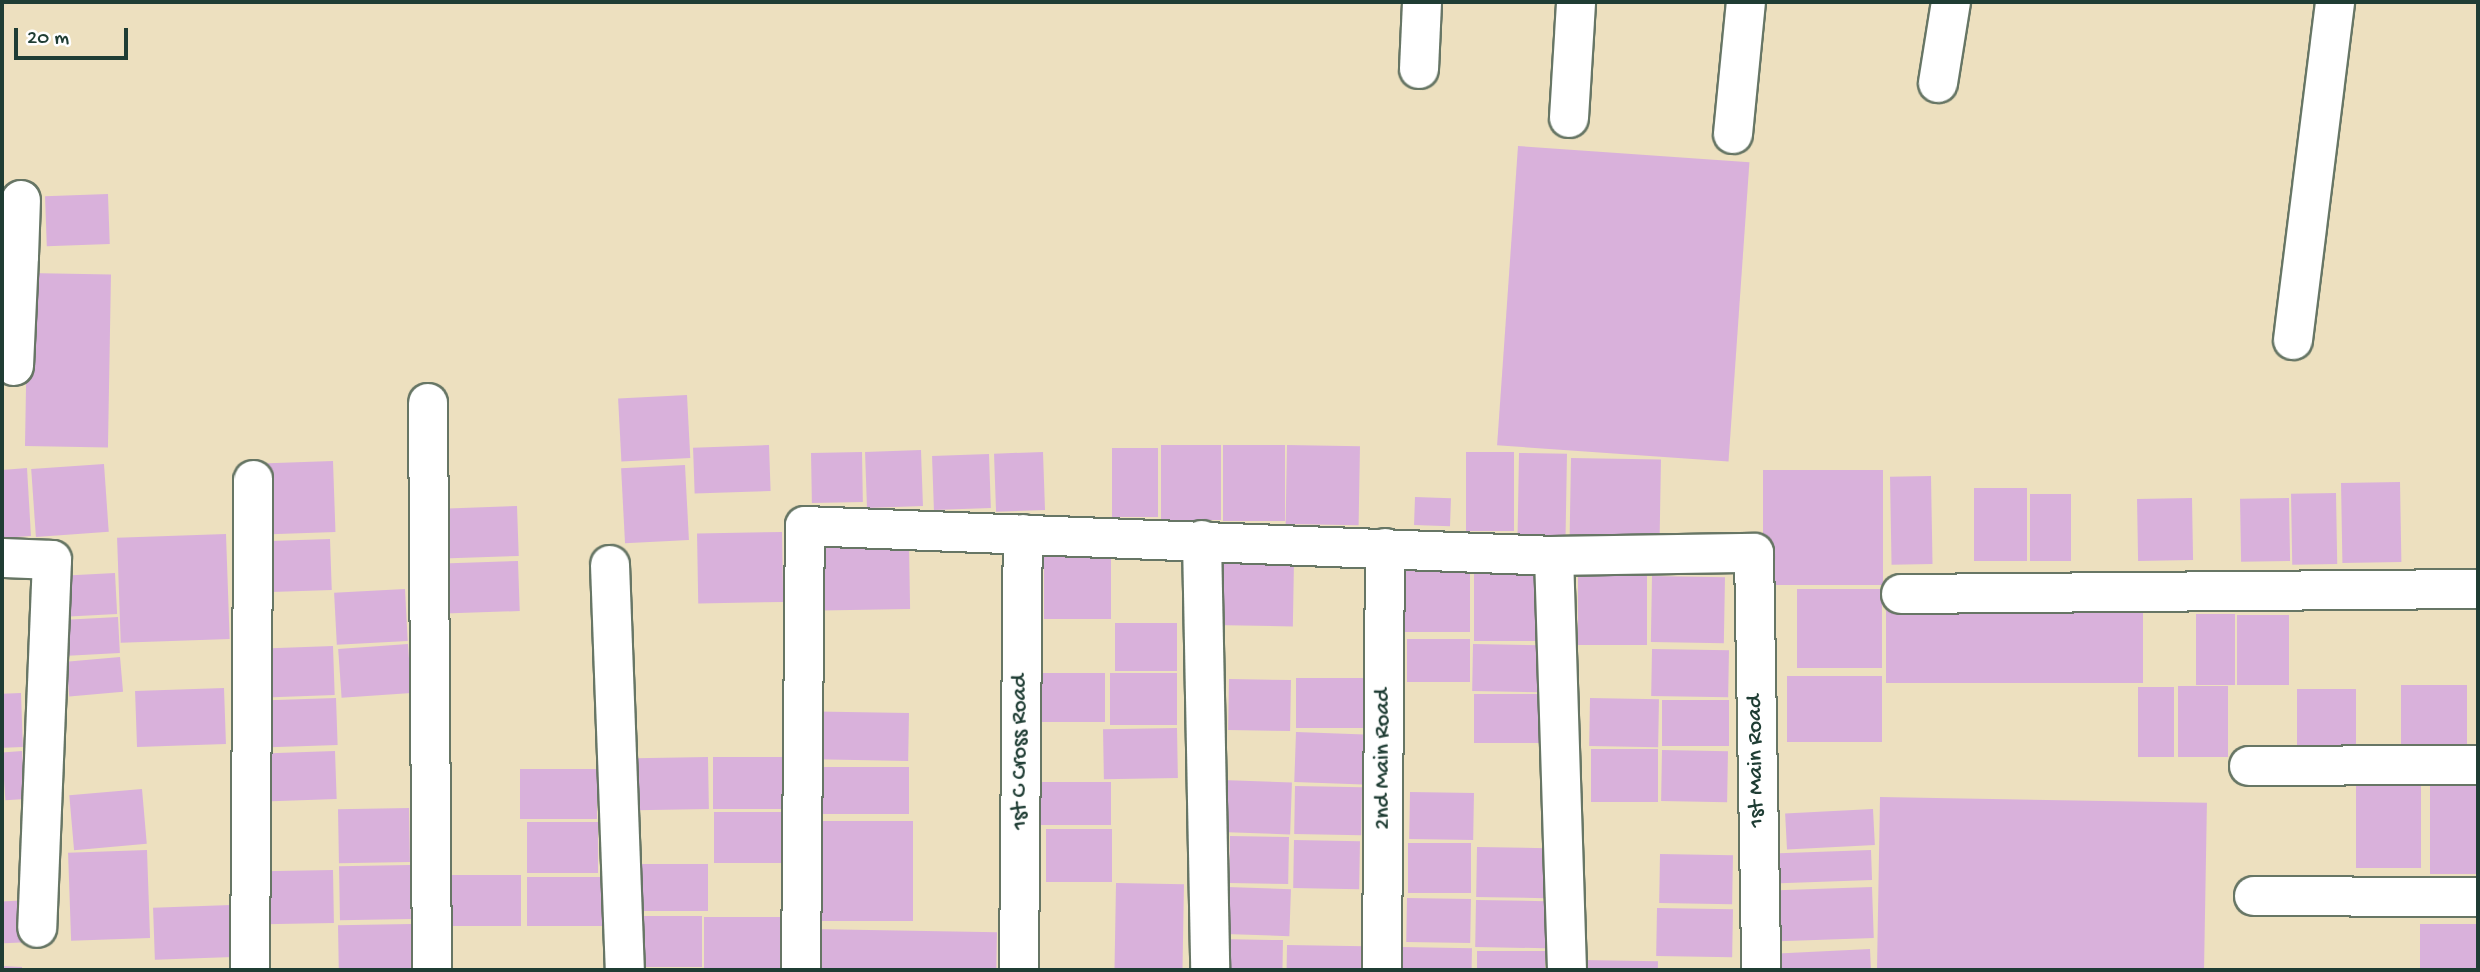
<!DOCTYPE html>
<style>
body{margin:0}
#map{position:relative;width:2480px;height:972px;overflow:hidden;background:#ede0bf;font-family:"Gochi Hand",sans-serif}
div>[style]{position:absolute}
.building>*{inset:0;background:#d9b1db;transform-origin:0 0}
.roads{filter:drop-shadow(2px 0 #677665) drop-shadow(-2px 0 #677665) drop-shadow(0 2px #677665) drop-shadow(0 -2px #677665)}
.minor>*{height:38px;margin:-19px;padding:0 19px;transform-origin:19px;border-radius:19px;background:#fff}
span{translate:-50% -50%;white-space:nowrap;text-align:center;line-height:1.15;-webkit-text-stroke:7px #fff;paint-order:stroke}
.street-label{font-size:23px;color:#1f3d34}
.frame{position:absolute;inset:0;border:4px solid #1f3d34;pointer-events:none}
.scale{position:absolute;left:14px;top:28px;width:114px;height:32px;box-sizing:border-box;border:4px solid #1f3d34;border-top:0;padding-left:9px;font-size:21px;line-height:24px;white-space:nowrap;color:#1f3d34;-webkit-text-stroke:5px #fff;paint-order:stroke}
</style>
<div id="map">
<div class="building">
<i style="left:1518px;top:146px;width:232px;height:300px;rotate:4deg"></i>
<i style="left:108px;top:194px;width:50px;height:63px;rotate:88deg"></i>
<i style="left:28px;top:273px;width:83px;height:173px;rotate:1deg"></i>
<i style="left:687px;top:395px;width:63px;height:69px;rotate:87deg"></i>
<i style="left:769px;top:445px;width:46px;height:76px;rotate:88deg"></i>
<i style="left:1161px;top:445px;width:60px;height:75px"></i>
<i style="left:1223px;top:445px;width:62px;height:76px"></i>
<i style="left:1287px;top:445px;width:73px;height:79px;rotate:1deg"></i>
<i style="left:1112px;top:448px;width:46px;height:69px"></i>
<i style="left:921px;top:450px;width:56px;height:56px;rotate:88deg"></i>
<i style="left:862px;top:452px;width:50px;height:51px;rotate:89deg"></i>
<i style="left:1043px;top:452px;width:58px;height:49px;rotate:88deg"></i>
<i style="left:1466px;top:452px;width:48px;height:79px"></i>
<i style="left:1519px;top:453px;width:48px;height:83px;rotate:1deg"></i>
<i style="left:989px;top:454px;width:54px;height:57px;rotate:88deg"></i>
<i style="left:1571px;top:458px;width:90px;height:78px;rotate:1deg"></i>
<i style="left:333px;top:461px;width:71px;height:72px;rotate:88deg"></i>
<i style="left:104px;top:464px;width:68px;height:73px;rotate:86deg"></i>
<i style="left:685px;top:465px;width:75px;height:64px;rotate:87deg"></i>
<i style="clip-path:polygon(27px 468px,31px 536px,2px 538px,2px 470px)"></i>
<i style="left:1763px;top:470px;width:120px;height:115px"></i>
<i style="left:1931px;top:476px;width:88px;height:41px;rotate:89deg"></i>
<i style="left:2400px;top:482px;width:80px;height:59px;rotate:89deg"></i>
<i style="left:1974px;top:488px;width:53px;height:73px"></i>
<i style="left:2336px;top:493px;width:71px;height:45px;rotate:89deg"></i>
<i style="left:2071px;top:494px;width:67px;height:41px;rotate:90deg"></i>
<i style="left:1415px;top:497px;width:36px;height:28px;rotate:2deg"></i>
<i style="left:2192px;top:498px;width:62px;height:55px;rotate:89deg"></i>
<i style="left:2289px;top:498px;width:63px;height:49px;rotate:89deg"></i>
<i style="left:517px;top:506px;width:50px;height:76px;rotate:88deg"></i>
<i style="left:782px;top:532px;width:70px;height:85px;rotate:89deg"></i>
<i style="left:226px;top:534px;width:105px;height:109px;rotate:88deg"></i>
<i style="left:330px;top:539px;width:51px;height:68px;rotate:88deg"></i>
<i style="left:909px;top:545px;width:64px;height:89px;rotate:89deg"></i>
<i style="left:1044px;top:550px;width:67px;height:69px"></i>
<i style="left:1213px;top:560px;width:81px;height:65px;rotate:1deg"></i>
<i style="left:518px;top:561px;width:50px;height:75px;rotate:88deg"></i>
<i style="left:1401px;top:568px;width:69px;height:64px"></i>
<i style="left:1474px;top:570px;width:69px;height:71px"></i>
<i style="left:115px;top:573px;width:41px;height:48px;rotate:87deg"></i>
<i style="left:1578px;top:576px;width:69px;height:69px"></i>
<i style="left:1652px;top:576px;width:73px;height:66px;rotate:1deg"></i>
<i style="left:405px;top:589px;width:52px;height:71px;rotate:87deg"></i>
<i style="left:1797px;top:589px;width:85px;height:79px"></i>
<i style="left:2143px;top:608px;width:75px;height:257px;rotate:90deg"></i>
<i style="left:2235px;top:614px;width:71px;height:39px;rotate:90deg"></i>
<i style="left:2237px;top:615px;width:52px;height:70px"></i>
<i style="left:118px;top:617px;width:36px;height:52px;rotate:87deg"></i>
<i style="left:1115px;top:623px;width:62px;height:48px"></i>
<i style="left:1407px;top:639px;width:63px;height:43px"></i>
<i style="left:408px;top:644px;width:49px;height:70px;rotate:86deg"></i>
<i style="left:1473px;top:644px;width:69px;height:47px;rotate:1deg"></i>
<i style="left:333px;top:646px;width:49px;height:69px;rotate:88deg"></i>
<i style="left:1652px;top:649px;width:77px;height:47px;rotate:1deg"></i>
<i style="left:120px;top:657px;width:35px;height:54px;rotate:85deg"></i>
<i style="left:1039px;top:673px;width:66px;height:49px"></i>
<i style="left:1177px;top:673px;width:52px;height:67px;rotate:90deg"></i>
<i style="left:1787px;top:676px;width:95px;height:66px"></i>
<i style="left:1296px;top:678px;width:70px;height:50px"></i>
<i style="left:1229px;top:679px;width:62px;height:51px;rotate:1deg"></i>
<i style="left:2401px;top:685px;width:66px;height:71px"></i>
<i style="left:2178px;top:686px;width:50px;height:71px"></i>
<i style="left:2138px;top:687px;width:36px;height:70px"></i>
<i style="left:224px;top:688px;width:56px;height:89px;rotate:88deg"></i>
<i style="left:2297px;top:689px;width:59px;height:67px"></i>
<i style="left:21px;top:693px;width:54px;height:19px;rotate:88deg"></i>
<i style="left:1474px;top:694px;width:66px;height:49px"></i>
<i style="left:336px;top:698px;width:47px;height:68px;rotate:88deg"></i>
<i style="left:1590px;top:698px;width:69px;height:48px;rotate:1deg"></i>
<i style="left:1662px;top:700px;width:67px;height:46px"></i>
<i style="left:909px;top:713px;width:48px;height:93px;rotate:91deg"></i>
<i style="left:1177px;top:728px;width:50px;height:74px;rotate:89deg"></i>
<i style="left:1296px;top:732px;width:69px;height:50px;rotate:2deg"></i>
<i style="left:1591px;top:749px;width:67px;height:53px"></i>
<i style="left:1662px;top:750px;width:66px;height:51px;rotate:1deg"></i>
<i style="left:22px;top:751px;width:48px;height:20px;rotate:86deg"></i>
<i style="left:335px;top:751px;width:48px;height:65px;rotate:88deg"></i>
<i style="left:708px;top:757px;width:52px;height:73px;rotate:89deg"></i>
<i style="left:713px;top:757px;width:69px;height:52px"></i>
<i style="left:909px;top:767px;width:47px;height:94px;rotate:90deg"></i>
<i style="left:520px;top:769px;width:77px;height:50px"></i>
<i style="left:1222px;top:780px;width:70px;height:52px;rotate:2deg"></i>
<i style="left:1111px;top:782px;width:43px;height:70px;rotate:90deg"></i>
<i style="left:2476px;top:782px;width:92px;height:46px;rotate:90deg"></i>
<i style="left:2421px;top:785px;width:83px;height:65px;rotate:90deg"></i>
<i style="left:1295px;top:786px;width:67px;height:48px;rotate:1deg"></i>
<i style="left:142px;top:789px;width:55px;height:73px;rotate:85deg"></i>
<i style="left:1410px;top:792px;width:64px;height:47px;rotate:1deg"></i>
<i style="left:1880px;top:797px;width:327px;height:173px;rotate:1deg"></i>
<i style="left:409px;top:808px;width:54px;height:71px;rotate:89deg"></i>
<i style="left:1873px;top:809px;width:36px;height:88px;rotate:87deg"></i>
<i style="left:782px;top:812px;width:51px;height:68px;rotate:90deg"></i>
<i style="left:913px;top:821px;width:100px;height:100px;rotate:90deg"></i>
<i style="left:598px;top:822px;width:51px;height:71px;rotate:90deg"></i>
<i style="left:1046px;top:829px;width:66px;height:53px"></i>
<i style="left:1230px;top:836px;width:59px;height:47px;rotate:1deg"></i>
<i style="left:1294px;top:840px;width:66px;height:48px;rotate:1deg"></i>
<i style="left:1408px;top:843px;width:63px;height:50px"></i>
<i style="left:1477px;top:847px;width:70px;height:50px;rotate:1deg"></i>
<i style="left:147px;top:850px;width:88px;height:79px;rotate:88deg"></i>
<i style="left:1871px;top:850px;width:30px;height:92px;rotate:88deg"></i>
<i style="left:1660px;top:854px;width:73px;height:49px;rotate:1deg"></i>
<i style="left:635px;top:864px;width:73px;height:47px"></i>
<i style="left:410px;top:865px;width:54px;height:71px;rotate:89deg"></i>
<i style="left:333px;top:870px;width:53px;height:70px;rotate:89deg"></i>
<i style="left:521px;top:875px;width:51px;height:81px;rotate:90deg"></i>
<i style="left:527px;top:877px;width:75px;height:49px"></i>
<i style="left:1116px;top:883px;width:68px;height:87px;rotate:1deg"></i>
<i style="left:1227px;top:887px;width:64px;height:47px;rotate:2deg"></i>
<i style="left:1872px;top:887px;width:51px;height:95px;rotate:88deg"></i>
<i style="left:1407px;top:898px;width:64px;height:44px;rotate:1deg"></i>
<i style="left:29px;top:900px;width:42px;height:27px;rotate:87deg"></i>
<i style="left:1476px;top:900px;width:70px;height:47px;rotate:1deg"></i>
<i style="left:231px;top:905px;width:52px;height:78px;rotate:88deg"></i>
<i style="left:1657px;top:908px;width:76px;height:48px;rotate:1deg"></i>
<i style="left:702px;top:916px;width:51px;height:68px;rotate:90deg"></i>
<i style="left:704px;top:917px;width:79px;height:51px"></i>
<i style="left:411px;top:924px;width:46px;height:73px;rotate:89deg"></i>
<i style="left:2478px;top:924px;width:46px;height:58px;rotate:90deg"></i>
<i style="left:812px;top:929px;width:185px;height:41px;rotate:1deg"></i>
<i style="left:1219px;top:939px;width:64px;height:31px;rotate:1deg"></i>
<i style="left:1287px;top:945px;width:78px;height:25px;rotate:1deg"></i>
<i style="left:1402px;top:947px;width:70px;height:23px;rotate:1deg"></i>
<i style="clip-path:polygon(1870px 949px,1871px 970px,1770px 970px,1769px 954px)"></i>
<i style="left:1477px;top:951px;width:68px;height:19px"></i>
<i style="left:1583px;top:960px;width:75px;height:10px;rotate:1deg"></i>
<i style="clip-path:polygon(2px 966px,22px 967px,22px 970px,2px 970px)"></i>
</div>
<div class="roads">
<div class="minor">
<i style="left:1419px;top:69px;width:67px;rotate:-87.4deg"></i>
<i style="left:1938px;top:83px;width:82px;rotate:-80.9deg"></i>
<i style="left:1569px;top:118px;width:116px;rotate:-86.5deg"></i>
<i style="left:1733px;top:134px;width:133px;rotate:-84.4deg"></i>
<i style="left:2px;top:254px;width:17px;rotate:7deg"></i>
<i style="left:19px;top:256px;width:56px;rotate:-88deg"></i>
<i style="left:2293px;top:340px;width:341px;rotate:-82.9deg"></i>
<i style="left:14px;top:366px;width:110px;rotate:-87.4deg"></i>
<i style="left:428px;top:403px;width:567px;rotate:89.6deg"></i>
<i style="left:1202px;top:540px;width:430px;rotate:88.9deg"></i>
<i style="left:2px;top:558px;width:50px;rotate:2.3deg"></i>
<i style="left:52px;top:560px;width:368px;rotate:92.3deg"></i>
<i style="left:610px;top:565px;width:405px;rotate:87.9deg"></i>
<i style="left:1901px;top:594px;width:577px;rotate:-0.5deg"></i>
<i style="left:2249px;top:766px;width:229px;rotate:-0.3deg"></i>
<i style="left:2254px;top:896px;width:224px;rotate:0.3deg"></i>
<i style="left:250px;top:970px;width:490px;rotate:-89.6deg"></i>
<i style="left:801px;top:970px;width:444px;rotate:-89.5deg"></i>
<i style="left:805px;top:526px;width:750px;rotate:2.29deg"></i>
<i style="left:1019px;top:970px;width:436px;rotate:-89.5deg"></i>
<i style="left:1382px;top:970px;width:422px;rotate:-89.6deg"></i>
<i style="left:1567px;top:970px;width:414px;rotate:-91.8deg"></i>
<i style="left:1554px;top:556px;width:200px;rotate:-0.9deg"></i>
<i style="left:1754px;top:553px;width:417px;rotate:89deg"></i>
</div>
</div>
<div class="street-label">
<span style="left:1021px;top:752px;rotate:-90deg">1st C Cross Road</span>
<span style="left:1384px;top:759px;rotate:-90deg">2nd Main Road</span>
<span style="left:1757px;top:761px;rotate:-91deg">1st Main Road</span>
</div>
<div class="frame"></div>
<div class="scale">20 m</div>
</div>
